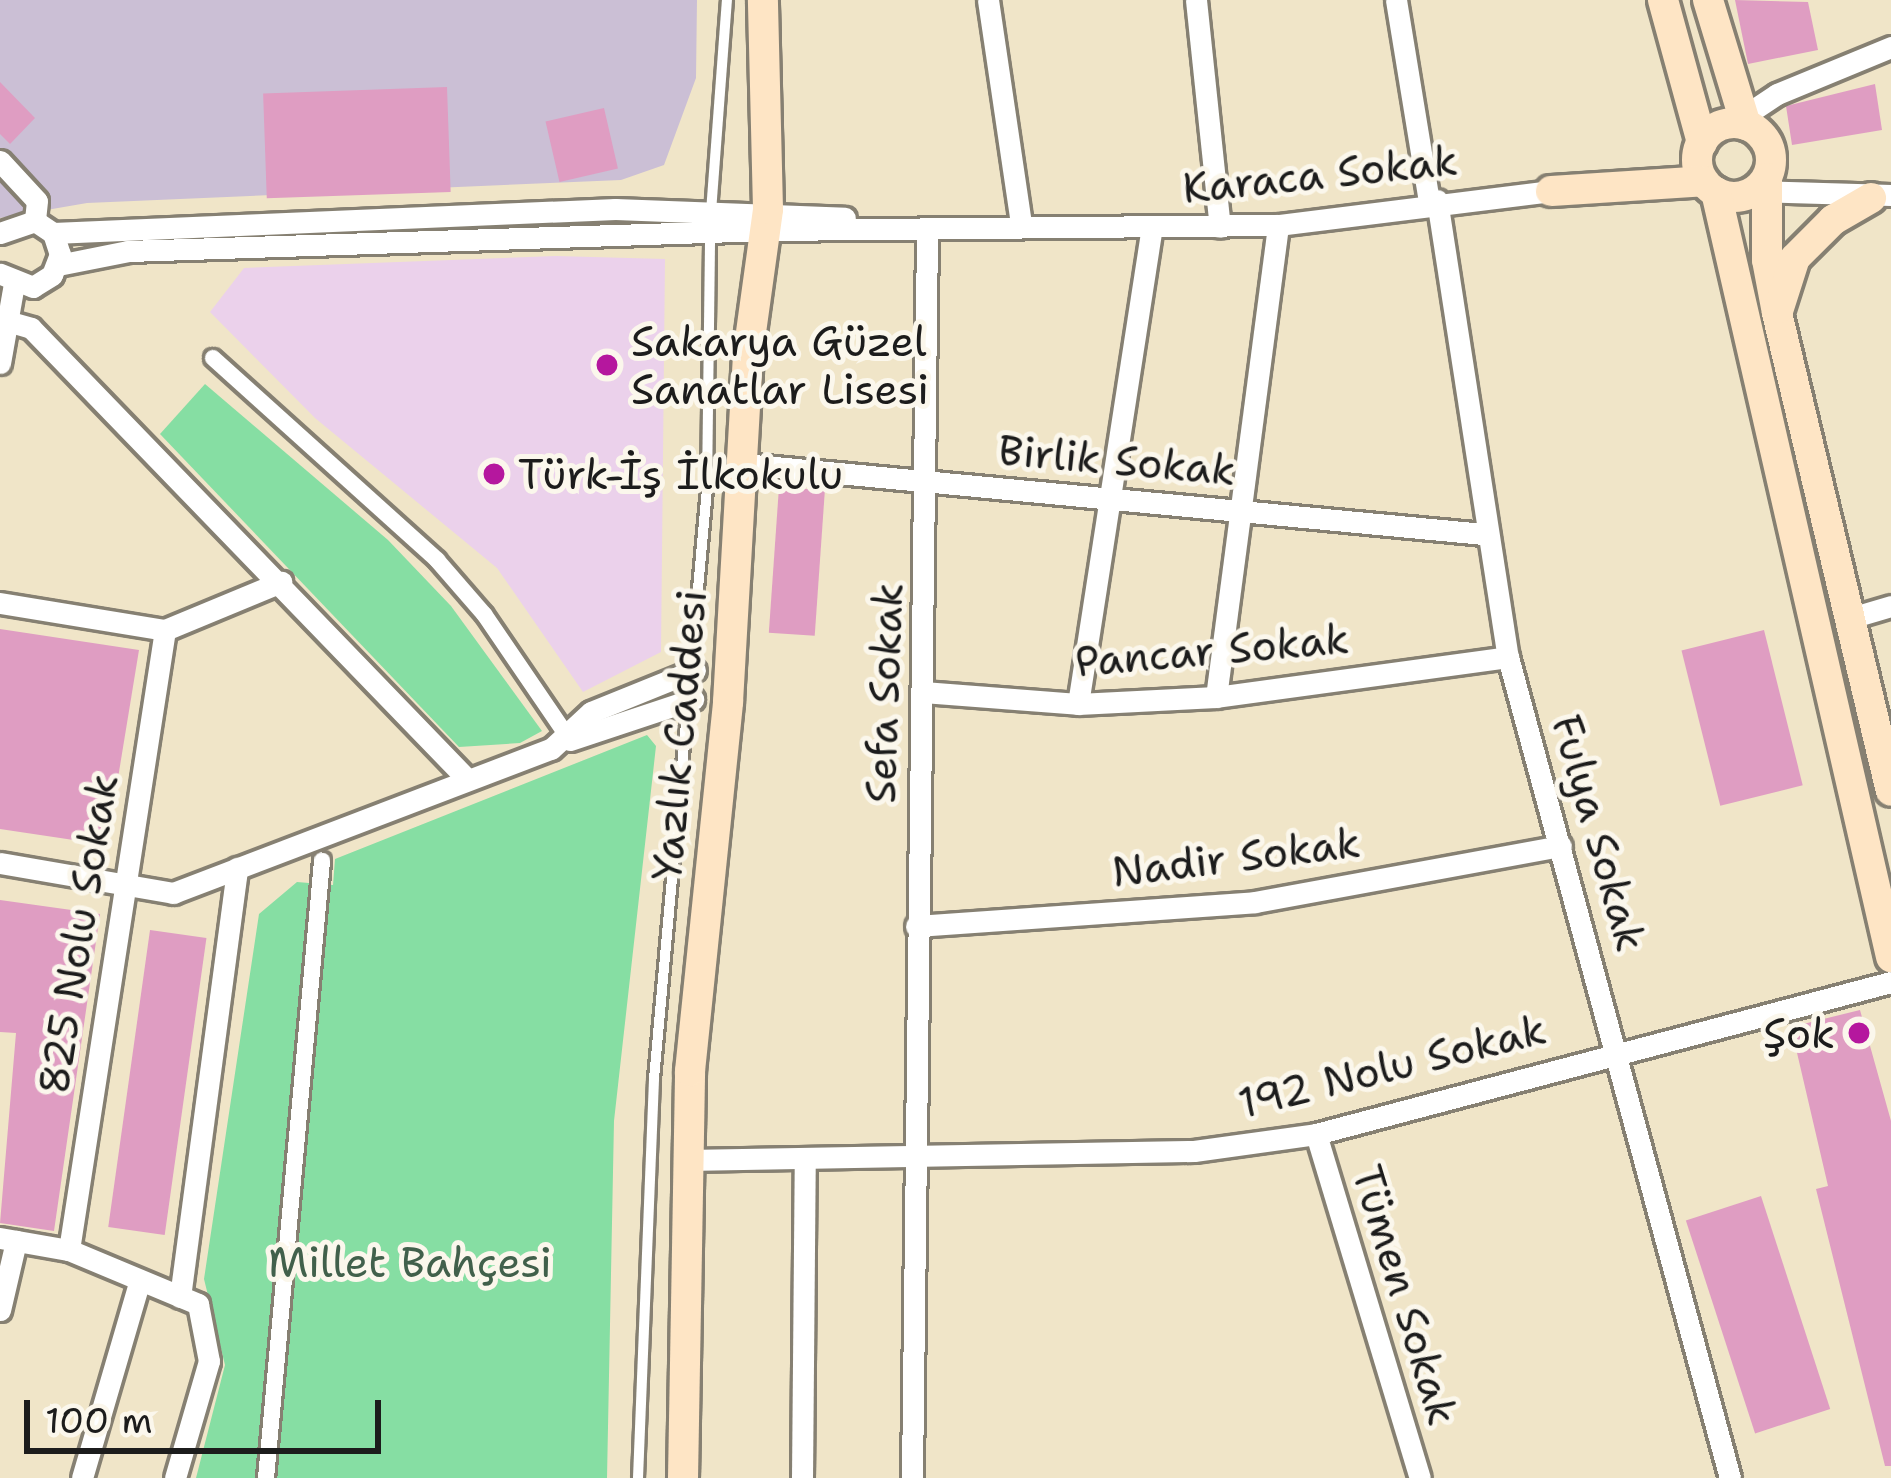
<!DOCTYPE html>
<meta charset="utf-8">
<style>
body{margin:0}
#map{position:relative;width:1891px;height:1478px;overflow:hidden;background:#f0e5c8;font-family:"Shantell Sans",sans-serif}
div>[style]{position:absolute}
.built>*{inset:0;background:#ebd1eb}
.industrial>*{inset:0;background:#cbbfd5}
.green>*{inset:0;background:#86dea3}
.building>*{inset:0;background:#df9dc2;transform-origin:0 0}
.roads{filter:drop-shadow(3px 0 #868072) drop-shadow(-3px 0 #868072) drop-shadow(0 3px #868072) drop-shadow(0 -3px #868072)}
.service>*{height:10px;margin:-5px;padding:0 5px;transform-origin:5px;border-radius:5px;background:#fff}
.pedestrian>*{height:16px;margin:-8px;padding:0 8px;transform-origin:8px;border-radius:8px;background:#fff}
.minor>*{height:21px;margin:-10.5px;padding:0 10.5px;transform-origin:10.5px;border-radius:10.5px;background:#fff}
.secondary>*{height:30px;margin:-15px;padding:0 15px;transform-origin:15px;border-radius:15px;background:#fee5c5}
.secondary>.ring{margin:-15px;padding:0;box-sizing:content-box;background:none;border:30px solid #fee5c5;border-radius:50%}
.dots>*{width:33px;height:33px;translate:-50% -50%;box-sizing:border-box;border:6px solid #fbf7ec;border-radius:50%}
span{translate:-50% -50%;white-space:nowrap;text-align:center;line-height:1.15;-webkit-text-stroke:10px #fbf7ec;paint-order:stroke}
.street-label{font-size:42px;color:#1c1c1c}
.poi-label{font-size:42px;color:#1c1c1c}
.left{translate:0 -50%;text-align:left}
.right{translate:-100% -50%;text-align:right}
.park-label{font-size:42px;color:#41604b}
.scale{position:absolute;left:24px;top:1400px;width:357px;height:54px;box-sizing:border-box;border:6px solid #1c1c1c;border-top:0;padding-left:15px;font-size:36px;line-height:42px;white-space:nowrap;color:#1c1c1c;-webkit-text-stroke:9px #fbf7ec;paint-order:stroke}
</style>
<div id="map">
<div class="built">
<i style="clip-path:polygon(556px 256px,665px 259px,661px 652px,583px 692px,497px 568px,315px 418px,210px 312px,244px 268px)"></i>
</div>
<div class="industrial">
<i style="clip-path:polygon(0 0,697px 0,696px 78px,664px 165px,621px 180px,87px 203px,0 218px)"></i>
</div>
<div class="green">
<i style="clip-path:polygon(205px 384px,388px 540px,451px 606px,542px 731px,520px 743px,459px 747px,160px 434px)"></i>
<i style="clip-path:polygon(647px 735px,656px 746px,614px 1121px,607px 1478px,196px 1478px,225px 1365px,204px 1279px,259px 914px,297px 882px,333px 885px,335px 859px)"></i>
</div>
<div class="building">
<i style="clip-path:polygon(1735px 0,1808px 2px,1818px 50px,1748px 64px)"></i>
<i style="clip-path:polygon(0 82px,35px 118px,10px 144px,0 134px)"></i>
<i style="clip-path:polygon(1875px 84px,1882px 130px,1792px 145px,1786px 106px)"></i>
<i style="left:447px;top:87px;width:105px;height:184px;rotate:88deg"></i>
<i style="left:604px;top:108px;width:62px;height:60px;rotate:77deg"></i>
<i style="left:779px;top:487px;width:46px;height:146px;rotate:4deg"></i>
<i style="clip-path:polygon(0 629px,139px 650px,107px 845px,0 829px)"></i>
<i style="left:1764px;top:630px;width:160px;height:85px;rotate:76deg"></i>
<i style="clip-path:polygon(0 900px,100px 914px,54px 1231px,0 1223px,16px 1033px,0 1032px)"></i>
<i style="left:150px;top:930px;width:57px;height:300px;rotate:8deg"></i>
<i style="clip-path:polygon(1860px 1010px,1891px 1121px,1891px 1466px,1885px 1466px,1816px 1189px,1828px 1186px,1791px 1027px)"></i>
<i style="left:1761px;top:1196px;width:224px;height:79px;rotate:72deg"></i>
</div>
<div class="roads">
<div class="service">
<i style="left:711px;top:212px;width:213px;rotate:-85.7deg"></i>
<i style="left:638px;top:1478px;width:399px;rotate:-87.7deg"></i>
<i style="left:654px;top:1079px;width:592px;rotate:-84.87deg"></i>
<i style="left:707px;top:489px;width:259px;rotate:-89.3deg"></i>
</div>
<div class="pedestrian">
<i style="left:213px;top:358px;width:302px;rotate:42deg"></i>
<i style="left:437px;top:560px;width:72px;rotate:49deg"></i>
<i style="left:484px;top:614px;width:153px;rotate:55.7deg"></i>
<i style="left:266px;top:1478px;width:620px;rotate:-84.81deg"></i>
</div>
<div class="minor">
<i style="left:988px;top:0;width:226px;rotate:81.6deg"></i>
<i style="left:1196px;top:0;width:228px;rotate:84deg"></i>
<i style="left:1396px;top:0;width:204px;rotate:80.7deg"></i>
<i style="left:1735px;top:122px;width:50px;rotate:-33.7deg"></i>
<i style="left:1777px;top:94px;width:123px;rotate:-22.4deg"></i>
<i style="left:0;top:161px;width:54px;rotate:47.2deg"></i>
<i style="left:37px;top:201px;width:20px;rotate:96deg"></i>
<i style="left:1754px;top:191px;width:137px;rotate:1.7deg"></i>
<i style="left:1437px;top:200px;width:462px;rotate:81.2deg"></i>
<i style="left:1508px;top:657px;width:850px;rotate:74.87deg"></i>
<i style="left:0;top:233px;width:37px;rotate:-19deg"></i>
<i style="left:35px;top:221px;width:22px;rotate:34deg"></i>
<i style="left:53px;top:233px;width:22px;rotate:72deg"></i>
<i style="left:60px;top:254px;width:22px;rotate:111deg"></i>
<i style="left:52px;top:275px;width:22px;rotate:148deg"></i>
<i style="left:33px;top:287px;width:35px;rotate:-158deg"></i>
<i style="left:53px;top:233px;width:563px;rotate:-2.45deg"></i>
<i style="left:615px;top:209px;width:230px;rotate:2.2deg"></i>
<i style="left:58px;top:265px;width:71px;rotate:-11.3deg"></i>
<i style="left:128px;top:251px;width:639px;rotate:-1.88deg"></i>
<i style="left:767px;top:230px;width:511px;rotate:-0.56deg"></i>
<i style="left:1278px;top:225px;width:275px;rotate:-7.1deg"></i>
<i style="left:7px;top:321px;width:25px;rotate:16deg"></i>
<i style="left:31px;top:328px;width:627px;rotate:45.97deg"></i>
<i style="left:0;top:363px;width:80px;rotate:-80deg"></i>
<i style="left:743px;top:464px;width:743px;rotate:5.4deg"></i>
<i style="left:0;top:603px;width:167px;rotate:9.3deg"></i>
<i style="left:165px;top:630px;width:126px;rotate:-22.5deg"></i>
<i style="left:1847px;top:619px;width:46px;rotate:-16.5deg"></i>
<i style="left:923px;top:692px;width:155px;rotate:4.4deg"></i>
<i style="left:1078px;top:704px;width:138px;rotate:-2.9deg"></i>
<i style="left:1216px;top:697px;width:295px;rotate:-7.8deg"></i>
<i style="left:1216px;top:697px;width:476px;rotate:-82.5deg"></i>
<i style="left:1078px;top:704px;width:479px;rotate:-81.2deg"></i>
<i style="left:570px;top:740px;width:130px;rotate:-18.4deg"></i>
<i style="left:0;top:863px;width:176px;rotate:9.8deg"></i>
<i style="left:173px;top:893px;width:404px;rotate:-20.9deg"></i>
<i style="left:551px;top:749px;width:54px;rotate:-42.8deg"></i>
<i style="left:591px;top:712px;width:112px;rotate:-22deg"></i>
<i style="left:916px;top:926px;width:340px;rotate:-4deg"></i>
<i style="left:1255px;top:902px;width:311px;rotate:-10.4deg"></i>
<i style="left:1316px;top:1134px;width:359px;rotate:73.2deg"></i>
<i style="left:687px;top:1160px;width:507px;rotate:-1.02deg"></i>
<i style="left:1194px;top:1151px;width:123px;rotate:-7.9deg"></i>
<i style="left:1316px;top:1134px;width:595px;rotate:-14.81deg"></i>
<i style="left:0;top:1238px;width:70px;rotate:9.9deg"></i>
<i style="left:69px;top:1250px;width:140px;rotate:22.7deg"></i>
<i style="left:198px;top:1304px;width:58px;rotate:79.1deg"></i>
<i style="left:209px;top:1361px;width:122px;rotate:106.2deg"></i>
<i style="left:69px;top:1250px;width:627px;rotate:-81.2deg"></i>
<i style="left:180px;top:1297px;width:433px;rotate:-82.4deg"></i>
<i style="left:0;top:1310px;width:71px;rotate:-76.9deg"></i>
<i style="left:82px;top:1478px;width:206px;rotate:-73.7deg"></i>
<i style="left:802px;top:1478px;width:319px;rotate:-89.5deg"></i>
<i style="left:912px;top:1478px;width:1250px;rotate:-89.31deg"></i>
</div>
<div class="secondary">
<i style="left:1663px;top:0;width:148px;rotate:74.7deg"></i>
<i style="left:1708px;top:0;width:131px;rotate:73.1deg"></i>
<i class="ring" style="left:1697px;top:123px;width:44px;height:44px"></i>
<i style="left:1767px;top:178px;width:82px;rotate:90deg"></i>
<i style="left:1767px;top:260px;width:54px;rotate:79.3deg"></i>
<i style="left:1777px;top:313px;width:491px;rotate:76.6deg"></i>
<i style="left:1551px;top:191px;width:153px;rotate:-3.7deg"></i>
<i style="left:1716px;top:192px;width:785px;rotate:77.11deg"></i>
<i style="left:1779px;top:308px;width:52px;rotate:-72.3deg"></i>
<i style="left:1795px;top:258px;width:54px;rotate:-45deg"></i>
<i style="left:1833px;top:220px;width:44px;rotate:-30.1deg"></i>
<i style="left:683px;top:1478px;width:407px;rotate:-89deg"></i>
<i style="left:690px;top:1071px;width:371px;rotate:-84.1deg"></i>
<i style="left:728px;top:702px;width:349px;rotate:-86.7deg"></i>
<i style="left:748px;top:354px;width:146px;rotate:-82.1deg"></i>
<i style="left:768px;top:209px;width:209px;rotate:-91.4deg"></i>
</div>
</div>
<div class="dots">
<i style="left:607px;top:365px;background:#b5179e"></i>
<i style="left:494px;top:474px;background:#b5179e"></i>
<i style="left:1859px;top:1033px;background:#b5179e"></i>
</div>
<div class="street-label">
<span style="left:1320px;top:174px;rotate:-6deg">Karaca Sokak</span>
<span style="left:1117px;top:460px;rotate:5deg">Birlik Sokak</span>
<span style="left:1212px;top:650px;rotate:-5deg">Pancar Sokak</span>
<span style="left:884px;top:693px;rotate:-88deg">Sefa Sokak</span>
<span style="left:679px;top:735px;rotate:-85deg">Yazlık Caddesi</span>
<span style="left:1599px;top:833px;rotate:74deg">Fulya Sokak</span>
<span style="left:1236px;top:857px;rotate:-7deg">Nadir Sokak</span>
<span style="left:78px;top:934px;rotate:-81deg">825 Nolu Sokak</span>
<span style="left:1392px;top:1066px;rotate:-14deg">192 Nolu Sokak</span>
<span style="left:1405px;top:1295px;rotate:73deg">Tümen Sokak</span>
</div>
<div class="poi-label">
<span class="left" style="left:631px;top:365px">Sakarya Güzel<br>Sanatlar Lisesi</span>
<span class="left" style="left:518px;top:474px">Türk-İş İlkokulu</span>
<span class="right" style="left:1835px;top:1033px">Şok</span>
</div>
<div class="park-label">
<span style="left:410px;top:1262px">Millet Bahçesi</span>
</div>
<div class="scale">100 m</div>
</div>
